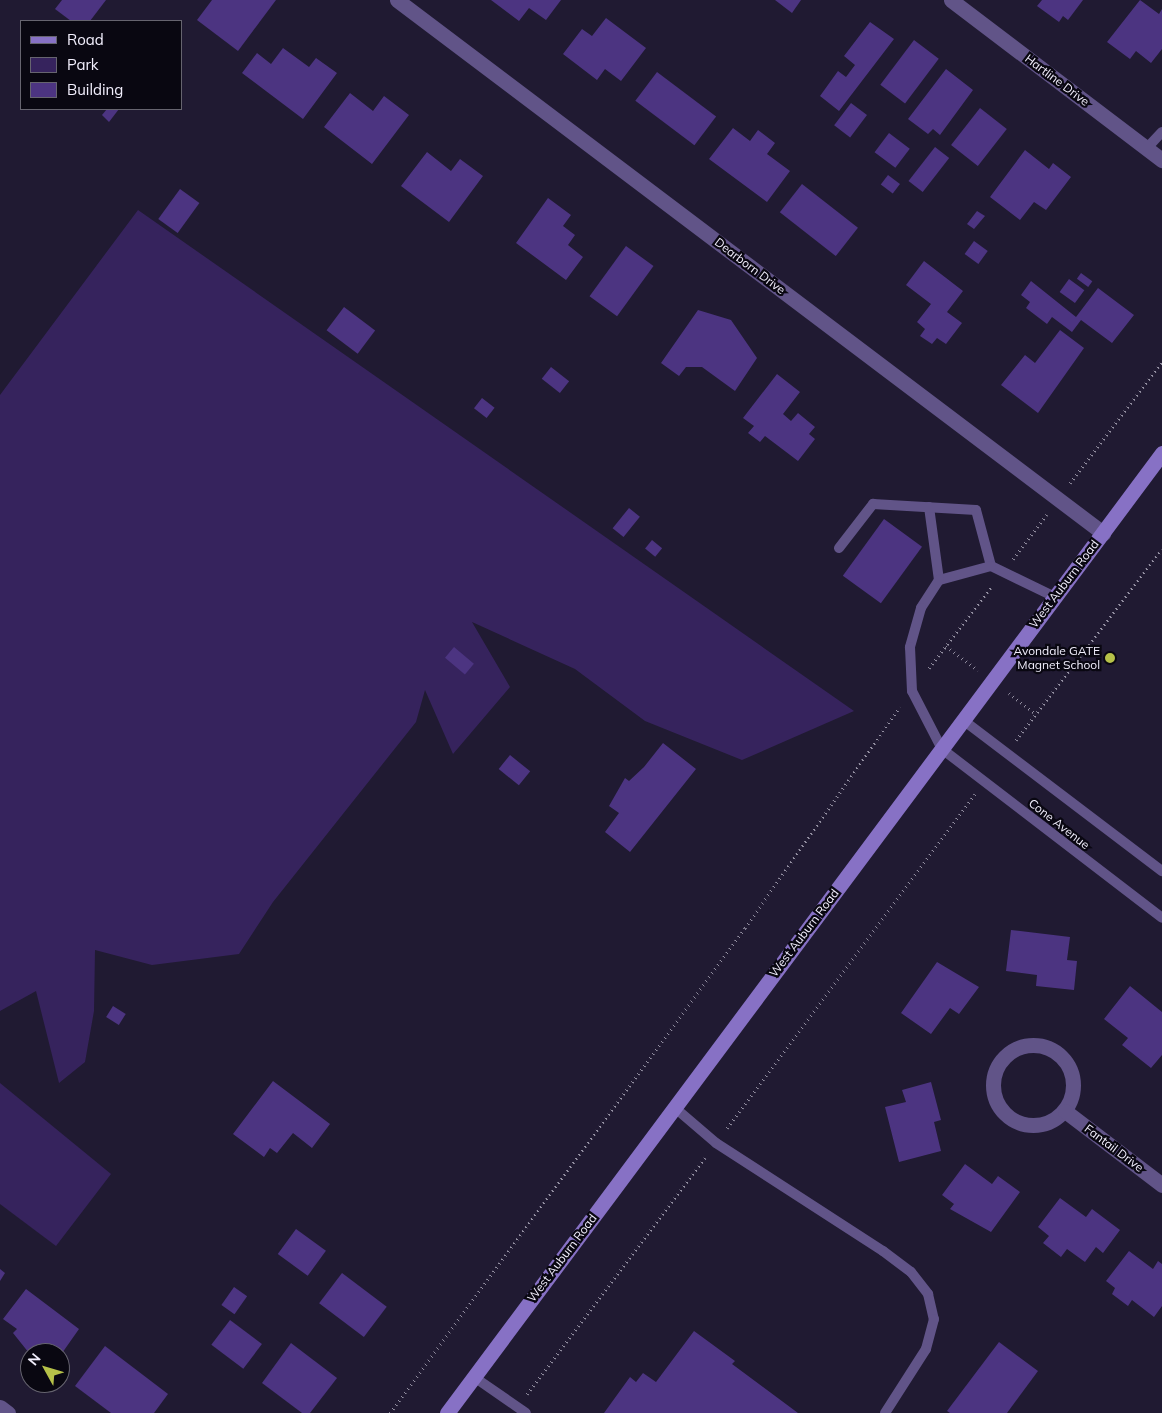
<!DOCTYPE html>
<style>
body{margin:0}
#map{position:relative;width:1162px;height:1413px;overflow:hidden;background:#201a32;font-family:Mulish,sans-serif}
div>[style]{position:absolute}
.green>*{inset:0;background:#36235d}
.building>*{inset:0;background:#4c3481;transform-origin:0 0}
.path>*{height:3px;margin-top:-1.5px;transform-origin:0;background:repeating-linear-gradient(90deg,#938fa1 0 1px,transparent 0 5px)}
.lane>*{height:10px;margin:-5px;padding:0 5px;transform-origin:5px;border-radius:5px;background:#615488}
.street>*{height:15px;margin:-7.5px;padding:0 7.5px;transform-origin:7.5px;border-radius:7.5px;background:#615488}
.street>.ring{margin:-7.5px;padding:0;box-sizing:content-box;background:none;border:15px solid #615488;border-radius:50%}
.secondary>*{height:15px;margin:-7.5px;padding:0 7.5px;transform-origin:7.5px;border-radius:7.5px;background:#8771c5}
.dots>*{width:14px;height:14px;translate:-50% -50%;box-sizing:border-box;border:2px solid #090711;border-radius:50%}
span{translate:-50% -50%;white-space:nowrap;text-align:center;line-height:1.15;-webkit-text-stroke:4.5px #090711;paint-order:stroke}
.street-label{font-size:12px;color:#f2effd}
.poi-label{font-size:12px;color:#f2effd}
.right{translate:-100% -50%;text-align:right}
.legend{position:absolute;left:20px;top:20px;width:162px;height:90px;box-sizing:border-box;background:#090711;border:1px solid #66646f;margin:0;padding:6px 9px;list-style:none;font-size:15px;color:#f2effd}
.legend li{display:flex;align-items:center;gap:10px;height:25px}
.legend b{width:25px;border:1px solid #66646f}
.north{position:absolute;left:20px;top:1343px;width:50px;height:50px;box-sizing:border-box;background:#090711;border:1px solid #66646f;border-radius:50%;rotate:309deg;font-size:14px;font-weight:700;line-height:20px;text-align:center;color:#f2effd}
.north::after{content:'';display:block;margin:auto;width:18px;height:22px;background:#b6c149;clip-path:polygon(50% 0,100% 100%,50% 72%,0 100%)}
</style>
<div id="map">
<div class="green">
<i style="clip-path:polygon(138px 210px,854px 711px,742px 760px,645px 721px,575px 669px,472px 622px,510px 687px,453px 754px,425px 690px,416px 722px,273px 902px,239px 954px,152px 965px,95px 950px,94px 1011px,85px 1062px,59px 1083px,36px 991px,0 1011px,0 395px)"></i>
<i style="clip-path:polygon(0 1083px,111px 1174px,56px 1246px,0 1204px)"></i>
</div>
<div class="building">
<i style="clip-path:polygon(62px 0,106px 0,90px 21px,71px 21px,55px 9px)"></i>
<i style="clip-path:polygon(212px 0,276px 0,238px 51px,197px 20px)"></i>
<i style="clip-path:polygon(491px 0,561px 0,546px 20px,529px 8px,519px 21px)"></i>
<i style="clip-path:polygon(775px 0,801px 0,792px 13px)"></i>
<i style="clip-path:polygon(1042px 0,1083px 0,1068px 20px,1063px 16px,1059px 22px,1037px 6px)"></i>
<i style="clip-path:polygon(1140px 0,1159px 14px,1162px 9px,1162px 49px,1151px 63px,1136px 51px,1130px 59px,1107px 42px)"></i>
<i style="clip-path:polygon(606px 18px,646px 48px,621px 81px,605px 69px,597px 80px,563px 54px,582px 29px,592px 36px)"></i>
<i style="clip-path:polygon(870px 22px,894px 39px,839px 111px,820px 96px,838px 71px,846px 77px,855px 65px,844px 56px)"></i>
<i style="left:914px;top:40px;width:31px;height:56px;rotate:37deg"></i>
<i style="clip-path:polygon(283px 48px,309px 67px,316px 58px,337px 73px,303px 119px,242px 73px,257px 53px,271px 64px)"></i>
<i style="clip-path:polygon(946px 69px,973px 90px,940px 135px,933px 129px,928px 134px,908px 119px)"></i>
<i style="left:657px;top:72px;width:74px;height:36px;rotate:37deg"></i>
<i style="clip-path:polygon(350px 93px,373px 111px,384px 96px,409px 115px,372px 164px,324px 127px)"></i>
<i style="left:851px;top:103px;width:20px;height:28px;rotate:37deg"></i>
<i style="left:980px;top:108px;width:34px;height:47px;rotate:38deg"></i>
<i style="clip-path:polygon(107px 109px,119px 109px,109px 122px,102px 115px)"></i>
<i style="clip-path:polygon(733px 128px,750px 141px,758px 130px,775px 143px,767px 154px,790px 171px,767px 202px,709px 159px)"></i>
<i style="left:889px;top:133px;width:26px;height:24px;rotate:37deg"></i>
<i style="left:935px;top:147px;width:18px;height:43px;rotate:38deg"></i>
<i style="clip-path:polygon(1025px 150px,1049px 169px,1053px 163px,1071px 177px,1046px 210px,1034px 202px,1020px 220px,990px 197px)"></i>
<i style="clip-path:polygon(427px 152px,451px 171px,460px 159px,483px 176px,449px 222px,401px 186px)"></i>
<i style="left:888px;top:175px;width:15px;height:12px;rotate:37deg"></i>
<i style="left:802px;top:184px;width:71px;height:36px;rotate:38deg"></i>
<i style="left:180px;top:189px;width:24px;height:37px;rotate:36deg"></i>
<i style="clip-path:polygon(548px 198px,571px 215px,563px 226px,575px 235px,568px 245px,583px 257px,566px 280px,516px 243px)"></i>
<i style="clip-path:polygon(977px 211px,985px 216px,974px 229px,967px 224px)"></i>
<i style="left:974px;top:241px;width:17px;height:16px;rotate:36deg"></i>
<i style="left:626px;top:246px;width:34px;height:62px;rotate:36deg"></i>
<i style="clip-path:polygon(924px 261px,963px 291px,947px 312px,962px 323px,946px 344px,937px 338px,932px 344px,920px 336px,925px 329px,917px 322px,931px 304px,906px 285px)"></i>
<i style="left:1081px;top:273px;width:14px;height:7px;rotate:36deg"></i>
<i style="left:1069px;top:279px;width:19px;height:16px;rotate:36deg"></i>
<i style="clip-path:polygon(1031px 281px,1076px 317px,1098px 288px,1134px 315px,1112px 343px,1081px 320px,1072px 332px,1052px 317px,1047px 324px,1026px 308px,1030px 302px,1021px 295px)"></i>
<i style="left:344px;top:307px;width:39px;height:29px;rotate:37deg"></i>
<i style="clip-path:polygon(698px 310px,731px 320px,757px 358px,735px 391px,702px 367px,686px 367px,679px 376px,661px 363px)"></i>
<i style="clip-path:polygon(1060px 330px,1084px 348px,1038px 413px,1001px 385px,1025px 355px,1035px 363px)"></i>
<i style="left:551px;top:367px;width:23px;height:15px;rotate:38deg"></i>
<i style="clip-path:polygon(777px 374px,800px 392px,783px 414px,791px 421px,798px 413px,815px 427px,809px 434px,815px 439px,798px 461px,765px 436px,760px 442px,748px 433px,754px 426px,743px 418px)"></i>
<i style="left:482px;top:398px;width:16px;height:13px;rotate:38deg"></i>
<i style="left:629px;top:508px;width:14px;height:26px;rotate:39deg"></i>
<i style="left:884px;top:519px;width:47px;height:70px;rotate:36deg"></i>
<i style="left:652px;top:540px;width:13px;height:11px;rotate:39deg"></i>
<i style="left:454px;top:647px;width:26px;height:14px;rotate:40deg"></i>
<i style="clip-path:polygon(663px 743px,696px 769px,630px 852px,605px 832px,619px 813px,609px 806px,625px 778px,629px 781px,644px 767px)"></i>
<i style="left:510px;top:755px;width:26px;height:18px;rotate:39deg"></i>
<i style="clip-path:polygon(1011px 930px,1070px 937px,1067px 960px,1077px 961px,1074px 990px,1036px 986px,1037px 975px,1006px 971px)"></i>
<i style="clip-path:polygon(937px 962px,979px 987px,959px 1014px,950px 1008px,931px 1034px,901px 1013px)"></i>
<i style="clip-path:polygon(1130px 986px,1162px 1012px,1162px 1055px,1151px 1068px,1122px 1045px,1128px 1038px,1104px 1019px)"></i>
<i style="left:113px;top:1006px;width:15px;height:13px;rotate:32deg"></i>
<i style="clip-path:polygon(273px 1081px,330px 1124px,312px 1148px,293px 1133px,277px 1153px,270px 1148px,264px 1157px,233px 1134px)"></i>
<i style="clip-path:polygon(931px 1082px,941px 1120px,934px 1122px,941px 1151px,899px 1162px,885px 1107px,906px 1102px,902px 1090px)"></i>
<i style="clip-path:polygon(965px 1164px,992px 1184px,998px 1176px,1020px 1192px,991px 1232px,950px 1209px,954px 1204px,942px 1195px)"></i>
<i style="clip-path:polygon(1060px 1198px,1086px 1217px,1092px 1209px,1120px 1230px,1103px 1253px,1096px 1247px,1085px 1262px,1067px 1249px,1061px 1257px,1043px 1243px,1049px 1236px,1038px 1227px)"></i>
<i style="left:296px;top:1229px;width:37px;height:31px;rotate:36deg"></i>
<i style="clip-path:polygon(1129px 1251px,1153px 1269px,1158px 1261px,1162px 1264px,1162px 1306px,1154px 1317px,1132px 1300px,1128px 1306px,1112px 1294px,1115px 1288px,1106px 1281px)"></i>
<i style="clip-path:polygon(0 1269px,5px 1273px,0 1281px)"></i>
<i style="left:342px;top:1273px;width:56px;height:38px;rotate:37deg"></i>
<i style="left:234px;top:1287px;width:16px;height:22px;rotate:35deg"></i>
<i style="clip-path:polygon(26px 1289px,79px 1329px,60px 1356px,29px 1353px,13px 1333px,17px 1329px,3px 1319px)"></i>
<i style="left:230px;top:1320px;width:40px;height:31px;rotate:37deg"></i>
<i style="clip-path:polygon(694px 1331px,735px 1361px,732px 1364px,798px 1413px,604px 1413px,630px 1377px,636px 1382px,643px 1373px,656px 1382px)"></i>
<i style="clip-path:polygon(999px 1342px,1038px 1371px,1007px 1413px,950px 1413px,947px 1411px)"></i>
<i style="clip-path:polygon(291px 1343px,337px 1378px,310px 1413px,302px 1413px,262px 1383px)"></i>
<i style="clip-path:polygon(105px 1346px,168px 1394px,154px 1413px,111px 1413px,75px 1386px)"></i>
</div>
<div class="path">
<i style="left:1070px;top:483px;width:152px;rotate:-52.8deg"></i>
<i style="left:1013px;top:559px;width:56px;rotate:-52.9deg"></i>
<i style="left:946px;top:646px;width:40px;rotate:37deg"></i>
<i style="left:929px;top:668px;width:103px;rotate:-52.5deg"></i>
<i style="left:1009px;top:693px;width:34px;rotate:38deg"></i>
<i style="left:1016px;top:740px;width:240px;rotate:-52.6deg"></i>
<i style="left:727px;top:1128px;width:416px;rotate:-53.4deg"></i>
<i style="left:527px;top:1394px;width:296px;rotate:-53deg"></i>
<i style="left:390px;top:1413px;width:601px;rotate:-53.8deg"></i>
<i style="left:745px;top:928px;width:270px;rotate:-55deg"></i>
</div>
<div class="lane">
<i style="left:1147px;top:148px;width:22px;rotate:-47deg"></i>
<i style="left:929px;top:507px;width:74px;rotate:82.2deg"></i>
<i style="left:839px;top:548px;width:56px;rotate:-52.3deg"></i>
<i style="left:873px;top:504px;width:103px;rotate:3.3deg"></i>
<i style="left:976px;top:510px;width:58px;rotate:75deg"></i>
<i style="left:1055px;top:597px;width:71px;rotate:-154.2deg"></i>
<i style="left:991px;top:566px;width:54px;rotate:164.9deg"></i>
<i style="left:939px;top:580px;width:33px;rotate:123deg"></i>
<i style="left:921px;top:608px;width:41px;rotate:105.8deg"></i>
<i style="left:910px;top:647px;width:44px;rotate:87.4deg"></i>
<i style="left:912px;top:691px;width:65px;rotate:62.7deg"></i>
<i style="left:942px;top:749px;width:277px;rotate:37.5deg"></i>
<i style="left:963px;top:720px;width:250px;rotate:37.2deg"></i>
<i style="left:674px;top:1107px;width:55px;rotate:40.6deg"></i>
<i style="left:716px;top:1143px;width:199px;rotate:32.9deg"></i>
<i style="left:883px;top:1251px;width:35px;rotate:37deg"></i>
<i style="left:911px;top:1272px;width:28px;rotate:52deg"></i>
<i style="left:928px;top:1294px;width:26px;rotate:77deg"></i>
<i style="left:934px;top:1319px;width:31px;rotate:105deg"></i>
<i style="left:926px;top:1349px;width:76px;rotate:122.6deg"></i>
<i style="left:474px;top:1377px;width:63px;rotate:34.7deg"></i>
</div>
<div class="street">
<i style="left:397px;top:0;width:885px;rotate:37.05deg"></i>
<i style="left:951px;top:0;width:265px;rotate:37.2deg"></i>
<i class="ring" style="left:993px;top:1045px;width:65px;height:65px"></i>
<i style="left:1065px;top:1111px;width:122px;rotate:37.3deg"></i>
<i style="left:0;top:1407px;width:10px;rotate:37deg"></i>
</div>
<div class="secondary">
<i style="left:447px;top:1413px;width:1197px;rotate:-53.32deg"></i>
</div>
<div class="dots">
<i style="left:1110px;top:658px;background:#b6c149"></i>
</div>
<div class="street-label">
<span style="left:1057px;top:80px;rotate:37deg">Hartline Drive</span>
<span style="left:750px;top:266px;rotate:37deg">Dearborn Drive</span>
<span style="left:1064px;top:584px;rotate:-53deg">West Auburn Road</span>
<span style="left:1059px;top:824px;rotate:38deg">Cone Avenue</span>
<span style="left:804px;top:933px;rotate:-53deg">West Auburn Road</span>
<span style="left:1114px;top:1148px;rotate:37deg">Fantail Drive</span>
<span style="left:562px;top:1258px;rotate:-53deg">West Auburn Road</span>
</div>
<div class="poi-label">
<span class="right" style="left:1100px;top:658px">Avondale GATE<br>Magnet School</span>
</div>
<ul class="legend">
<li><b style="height:6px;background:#8771c5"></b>Road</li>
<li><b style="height:14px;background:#36235d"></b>Park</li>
<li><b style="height:14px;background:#4c3481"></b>Building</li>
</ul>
<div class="north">N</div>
</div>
